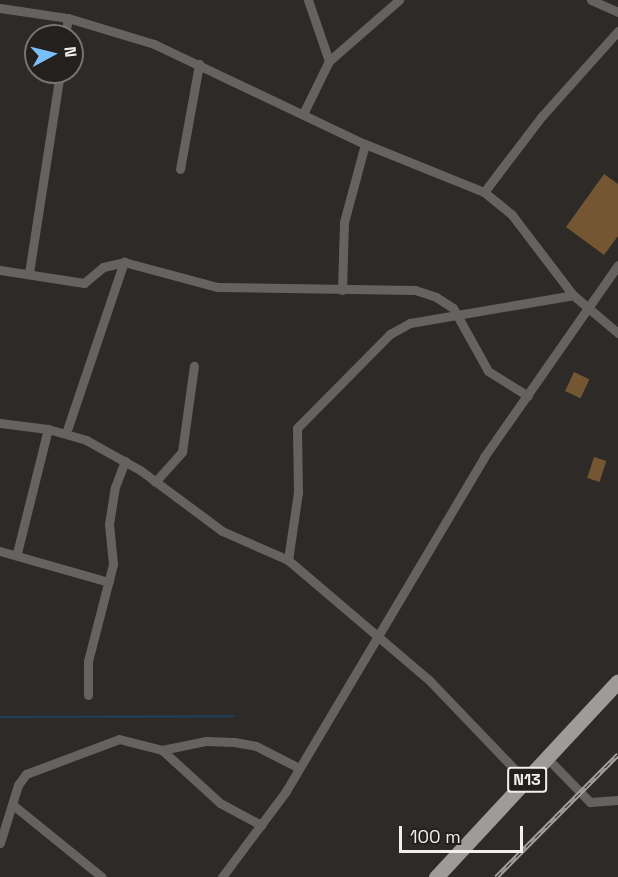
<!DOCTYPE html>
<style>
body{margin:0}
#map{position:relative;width:618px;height:877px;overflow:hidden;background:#2d2a27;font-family:"Space Grotesk",sans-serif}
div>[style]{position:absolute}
.stream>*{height:2px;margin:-1px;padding:0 1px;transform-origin:1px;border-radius:1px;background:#1d405d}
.building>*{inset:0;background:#755633;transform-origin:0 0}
.street>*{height:9px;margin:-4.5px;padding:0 4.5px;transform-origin:4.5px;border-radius:4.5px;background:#656362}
.primary>*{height:15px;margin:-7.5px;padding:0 7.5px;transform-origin:7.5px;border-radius:7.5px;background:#9e9b98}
.rail>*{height:4.5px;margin-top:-2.25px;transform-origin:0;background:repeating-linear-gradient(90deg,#23201d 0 7px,#a3a09e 0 14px);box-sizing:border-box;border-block:2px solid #a3a09e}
span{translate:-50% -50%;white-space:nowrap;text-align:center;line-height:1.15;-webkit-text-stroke:5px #23201d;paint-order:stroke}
.shield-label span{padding:2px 4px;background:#23201d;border:2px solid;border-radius:4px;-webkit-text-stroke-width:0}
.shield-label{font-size:16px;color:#f2f0ee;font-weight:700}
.north{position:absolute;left:24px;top:24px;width:60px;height:60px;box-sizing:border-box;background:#23201d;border:2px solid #767371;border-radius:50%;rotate:83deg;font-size:16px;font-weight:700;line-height:24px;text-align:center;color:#f2f0ee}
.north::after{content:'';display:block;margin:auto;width:21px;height:27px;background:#7abff8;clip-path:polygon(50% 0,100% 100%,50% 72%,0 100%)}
.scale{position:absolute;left:399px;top:826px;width:124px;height:27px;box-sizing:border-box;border:3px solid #f2f0ee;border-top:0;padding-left:8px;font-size:18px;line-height:21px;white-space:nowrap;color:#f2f0ee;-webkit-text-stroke:4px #23201d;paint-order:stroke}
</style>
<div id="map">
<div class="stream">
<i style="left:0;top:717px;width:234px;rotate:-0.2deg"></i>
</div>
<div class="building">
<i style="clip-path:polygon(604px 174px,618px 184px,618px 236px,604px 255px,566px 227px)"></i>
<i style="left:574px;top:372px;width:17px;height:21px;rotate:25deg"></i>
<i style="left:594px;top:457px;width:13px;height:22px;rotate:18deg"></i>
</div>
<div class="street">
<i style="left:308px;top:0;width:65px;rotate:71deg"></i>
<i style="left:591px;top:0;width:30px;rotate:24deg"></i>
<i style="left:0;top:8px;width:69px;rotate:8.4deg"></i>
<i style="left:68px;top:18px;width:90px;rotate:16.8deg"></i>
<i style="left:154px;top:44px;width:233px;rotate:25.4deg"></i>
<i style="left:365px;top:144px;width:128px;rotate:22deg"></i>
<i style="left:484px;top:192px;width:36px;rotate:39deg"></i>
<i style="left:512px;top:215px;width:101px;rotate:52.7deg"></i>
<i style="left:573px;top:295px;width:59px;rotate:40.2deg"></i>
<i style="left:65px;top:36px;width:18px;rotate:-81deg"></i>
<i style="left:303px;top:114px;width:59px;rotate:-63.9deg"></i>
<i style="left:329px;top:61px;width:93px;rotate:-41.1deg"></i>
<i style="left:180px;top:169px;width:107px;rotate:-79.7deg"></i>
<i style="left:484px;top:192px;width:96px;rotate:-52.7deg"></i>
<i style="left:542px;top:116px;width:114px;rotate:-48.2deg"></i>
<i style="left:0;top:270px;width:85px;rotate:8.8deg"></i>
<i style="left:84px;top:283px;width:25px;rotate:-40deg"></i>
<i style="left:103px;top:267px;width:22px;rotate:-13deg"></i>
<i style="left:124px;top:262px;width:96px;rotate:15deg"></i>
<i style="left:217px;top:287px;width:198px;rotate:0.9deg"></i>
<i style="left:415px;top:290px;width:22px;rotate:18deg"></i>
<i style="left:436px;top:297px;width:20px;rotate:33deg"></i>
<i style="left:453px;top:308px;width:72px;rotate:60.9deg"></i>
<i style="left:488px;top:371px;width:47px;rotate:32deg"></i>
<i style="left:29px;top:273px;width:203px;rotate:-81.2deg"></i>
<i style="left:342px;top:290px;width:68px;rotate:-88.3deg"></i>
<i style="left:344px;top:222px;width:81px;rotate:-74.9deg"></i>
<i style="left:0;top:423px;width:48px;rotate:7.1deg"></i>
<i style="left:48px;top:429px;width:40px;rotate:16deg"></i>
<i style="left:86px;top:440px;width:62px;rotate:29.1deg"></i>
<i style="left:140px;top:470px;width:102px;rotate:36.6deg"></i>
<i style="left:222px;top:531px;width:72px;rotate:23.7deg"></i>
<i style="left:288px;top:560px;width:185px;rotate:40.4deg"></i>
<i style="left:429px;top:680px;width:140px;rotate:46.2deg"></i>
<i style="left:66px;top:433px;width:181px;rotate:-71.3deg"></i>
<i style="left:155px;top:482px;width:40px;rotate:-48deg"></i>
<i style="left:182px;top:452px;width:87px;rotate:-82.1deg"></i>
<i style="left:0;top:551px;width:113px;rotate:15.9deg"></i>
<i style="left:17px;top:553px;width:128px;rotate:-76deg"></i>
<i style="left:288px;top:560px;width:69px;rotate:-81.6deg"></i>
<i style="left:298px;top:492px;width:64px;rotate:-90.9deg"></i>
<i style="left:297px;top:428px;width:132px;rotate:-45.3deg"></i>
<i style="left:390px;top:334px;width:23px;rotate:-29deg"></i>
<i style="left:410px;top:323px;width:165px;rotate:-9.7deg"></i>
<i style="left:88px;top:695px;width:34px;rotate:-90deg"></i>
<i style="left:88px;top:661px;width:100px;rotate:-75.5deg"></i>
<i style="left:113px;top:564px;width:40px;rotate:-95.7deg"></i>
<i style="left:109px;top:524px;width:37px;rotate:-81deg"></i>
<i style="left:115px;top:487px;width:28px;rotate:-69deg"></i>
<i style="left:162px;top:750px;width:45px;rotate:-11.6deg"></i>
<i style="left:206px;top:741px;width:28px;rotate:2deg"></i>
<i style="left:234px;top:742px;width:22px;rotate:10deg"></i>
<i style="left:256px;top:746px;width:48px;rotate:27.1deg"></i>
<i style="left:547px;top:758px;width:62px;rotate:45.7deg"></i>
<i style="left:590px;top:802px;width:28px;rotate:-4deg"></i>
<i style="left:13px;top:805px;width:114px;rotate:39deg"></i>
<i style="left:0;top:843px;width:61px;rotate:-72.8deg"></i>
<i style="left:18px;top:785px;width:14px;rotate:-54deg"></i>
<i style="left:26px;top:774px;width:99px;rotate:-20.6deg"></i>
<i style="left:119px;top:739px;width:44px;rotate:14.3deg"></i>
<i style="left:162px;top:750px;width:79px;rotate:42.4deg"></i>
<i style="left:220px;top:803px;width:47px;rotate:28.2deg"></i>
<i style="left:222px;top:877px;width:107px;rotate:-53.3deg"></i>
<i style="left:286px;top:791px;width:388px;rotate:-59.3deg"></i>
<i style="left:484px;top:457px;width:234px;rotate:-55.1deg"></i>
</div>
<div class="primary">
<i style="left:436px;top:877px;width:267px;rotate:-47.1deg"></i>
</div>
<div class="rail">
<i style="left:496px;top:877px;width:173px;rotate:-45.2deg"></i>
</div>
<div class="shield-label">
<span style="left:527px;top:780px">N13</span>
</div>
<div class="north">N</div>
<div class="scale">100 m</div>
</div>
